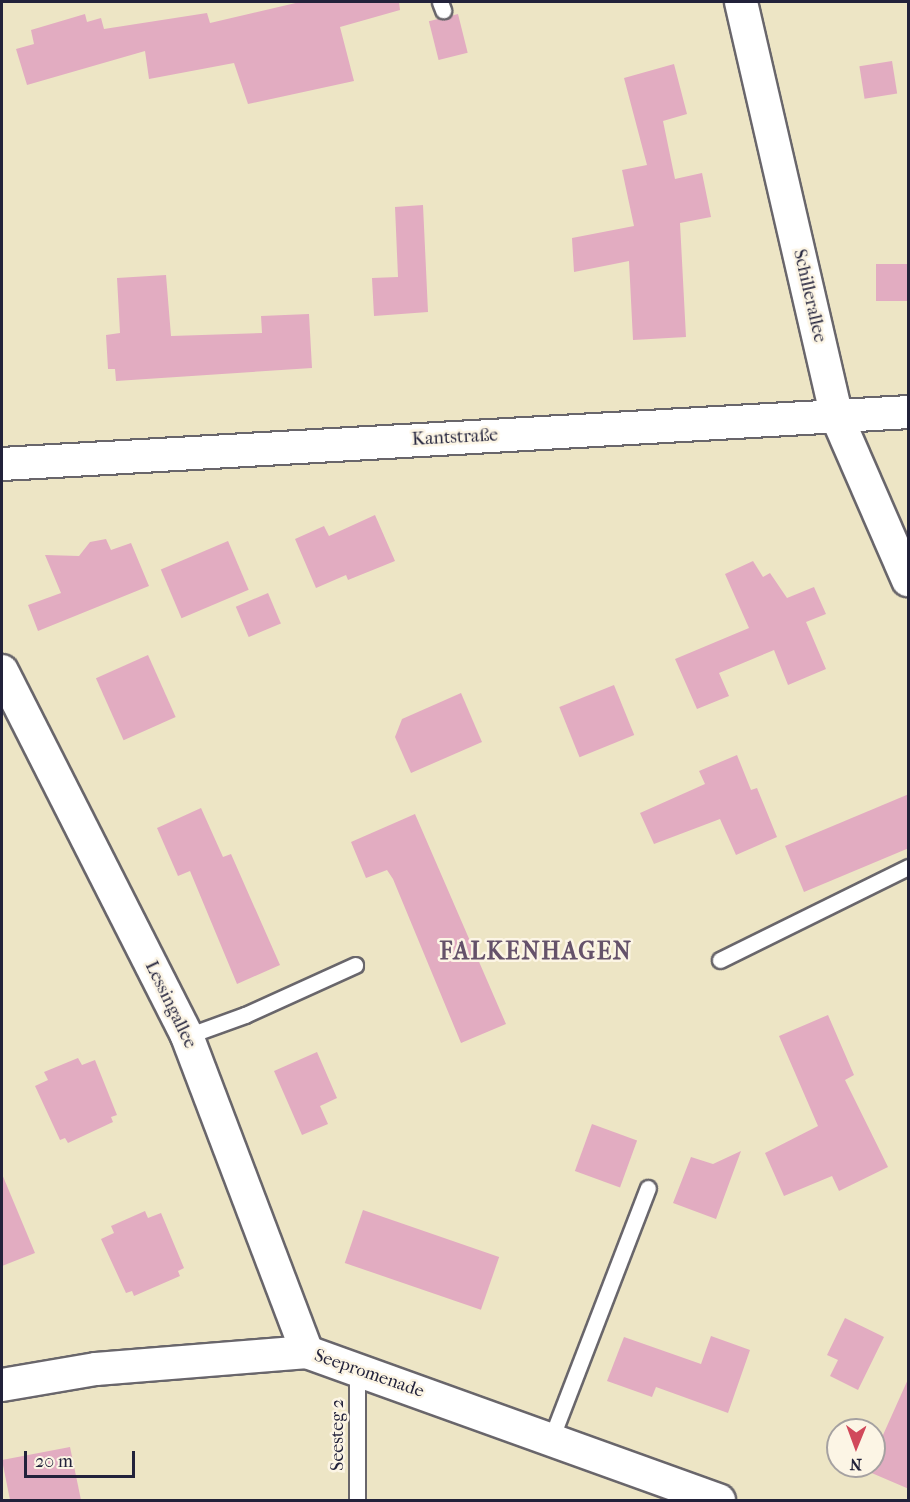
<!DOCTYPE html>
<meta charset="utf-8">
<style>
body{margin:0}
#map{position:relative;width:910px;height:1502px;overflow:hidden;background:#ede5c5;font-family:"IM FELL French Canon",serif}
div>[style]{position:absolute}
.building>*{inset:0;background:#e2acc1;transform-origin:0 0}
.roads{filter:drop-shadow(2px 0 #69666b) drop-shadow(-2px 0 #69666b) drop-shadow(0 2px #69666b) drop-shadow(0 -2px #69666b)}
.lane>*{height:15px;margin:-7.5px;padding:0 7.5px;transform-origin:7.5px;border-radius:7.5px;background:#fff}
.street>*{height:32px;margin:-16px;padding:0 16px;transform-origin:16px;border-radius:16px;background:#fff}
span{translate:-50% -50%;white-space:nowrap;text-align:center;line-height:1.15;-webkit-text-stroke:5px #fcf5e5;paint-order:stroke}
.street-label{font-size:18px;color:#22223b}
.district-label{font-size:24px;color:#65526a;font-weight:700;letter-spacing:1.5px}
.frame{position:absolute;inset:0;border:3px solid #22223b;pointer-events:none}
.north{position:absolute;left:826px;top:1418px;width:60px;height:60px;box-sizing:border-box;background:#fcf5e5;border:2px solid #a5a1a1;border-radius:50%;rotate:181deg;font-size:16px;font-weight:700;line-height:24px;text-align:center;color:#22223b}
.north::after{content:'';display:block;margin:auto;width:21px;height:27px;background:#d1495b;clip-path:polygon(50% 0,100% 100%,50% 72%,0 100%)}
.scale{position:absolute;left:24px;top:1451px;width:111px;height:27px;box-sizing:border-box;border:3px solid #22223b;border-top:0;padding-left:8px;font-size:18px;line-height:21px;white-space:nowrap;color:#22223b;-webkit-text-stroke:4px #fcf5e5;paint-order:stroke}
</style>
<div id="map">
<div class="building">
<i style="clip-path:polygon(300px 2px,399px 2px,400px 10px,340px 27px,354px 81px,248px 104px,234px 63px,149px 79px,145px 51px,27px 85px,16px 49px,34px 44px,31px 30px,85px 14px,87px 22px,101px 18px,104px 29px,207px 13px,210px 23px)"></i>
<i style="left:458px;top:14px;width:40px;height:30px;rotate:76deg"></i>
<i style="left:892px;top:61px;width:33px;height:33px;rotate:81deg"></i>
<i style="clip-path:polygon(674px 64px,687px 114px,663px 121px,675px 179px,702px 173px,711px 217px,680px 223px,686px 337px,633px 340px,629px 261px,574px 272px,572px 238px,634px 226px,622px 170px,647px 165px,624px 78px)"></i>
<i style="clip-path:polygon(423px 205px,428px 312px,374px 316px,372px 278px,398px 277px,395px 207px)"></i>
<i style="left:909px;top:264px;width:37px;height:33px;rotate:90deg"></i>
<i style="clip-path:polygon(166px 275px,171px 336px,262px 333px,261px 316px,309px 314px,312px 368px,116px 381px,115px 369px,108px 369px,106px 335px,120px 333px,117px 278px)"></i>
<i style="clip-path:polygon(375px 515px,395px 561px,348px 580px,346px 575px,316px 588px,295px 539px,324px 526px,329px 536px)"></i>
<i style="clip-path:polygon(106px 539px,111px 550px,131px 543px,149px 586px,38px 631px,28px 605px,61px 593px,45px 555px,79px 556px,90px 542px)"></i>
<i style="left:228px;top:541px;width:53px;height:73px;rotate:67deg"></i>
<i style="clip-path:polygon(753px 561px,763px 577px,770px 573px,787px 598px,814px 587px,826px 614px,806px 622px,826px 669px,788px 685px,774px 650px,719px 673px,729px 696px,697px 709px,675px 659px,749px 628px,725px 574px)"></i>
<i style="left:268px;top:593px;width:33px;height:35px;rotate:67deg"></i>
<i style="left:148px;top:655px;width:68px;height:57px;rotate:66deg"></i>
<i style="left:614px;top:685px;width:54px;height:59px;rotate:68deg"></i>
<i style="clip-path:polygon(461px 693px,482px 742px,411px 773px,395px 737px,402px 719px)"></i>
<i style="clip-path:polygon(737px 755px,751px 790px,757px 788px,777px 837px,736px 855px,720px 819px,654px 844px,640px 813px,705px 784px,699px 771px)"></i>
<i style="clip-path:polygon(909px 794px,909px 848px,804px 892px,785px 846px)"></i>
<i style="clip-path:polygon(201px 808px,223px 857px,231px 854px,280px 965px,237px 984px,190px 871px,178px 876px,157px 828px)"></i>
<i style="clip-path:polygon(415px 814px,506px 1024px,461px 1043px,393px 879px,387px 870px,366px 878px,351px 842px)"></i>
<i style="clip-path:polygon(828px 1015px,854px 1075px,845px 1080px,888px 1167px,839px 1191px,832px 1176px,784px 1196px,765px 1153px,818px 1126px,779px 1036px)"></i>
<i style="clip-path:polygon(317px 1052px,337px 1098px,320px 1106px,328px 1124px,302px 1135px,274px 1071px)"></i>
<i style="clip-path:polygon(78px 1058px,82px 1065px,95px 1060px,117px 1115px,111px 1117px,113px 1122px,68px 1143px,65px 1138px,60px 1140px,35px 1086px,48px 1080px,44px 1072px)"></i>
<i style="left:592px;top:1124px;width:48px;height:50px;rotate:20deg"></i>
<i style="clip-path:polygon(741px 1151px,716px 1219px,673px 1203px,691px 1157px,713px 1164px)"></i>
<i style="clip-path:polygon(2px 1174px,35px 1253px,2px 1266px)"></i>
<i style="left:363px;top:1210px;width:144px;height:56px;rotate:19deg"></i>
<i style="clip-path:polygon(145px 1211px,148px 1218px,161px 1213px,184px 1268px,178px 1271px,180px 1276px,134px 1296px,132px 1291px,126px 1293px,101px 1239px,114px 1233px,111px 1226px)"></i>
<i style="clip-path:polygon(845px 1318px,884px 1337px,858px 1390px,830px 1376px,838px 1360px,827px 1355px)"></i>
<i style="clip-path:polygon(711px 1336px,750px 1350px,728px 1413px,656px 1387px,652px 1397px,607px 1381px,624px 1337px,701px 1364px)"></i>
<i style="clip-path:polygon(909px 1377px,909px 1489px,867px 1471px,874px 1466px,874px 1455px)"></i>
<i style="clip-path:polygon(70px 1447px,81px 1500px,10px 1500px,2px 1460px)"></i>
</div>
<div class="roads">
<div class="lane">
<i style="left:440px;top:2px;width:9px;rotate:69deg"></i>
<i style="left:720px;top:960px;width:210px;rotate:-26.3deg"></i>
<i style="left:187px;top:1036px;width:62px;rotate:-19.9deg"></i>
<i style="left:245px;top:1015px;width:121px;rotate:-24.4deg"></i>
<i style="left:357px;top:1370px;width:130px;rotate:90deg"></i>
<i style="left:551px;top:1439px;width:269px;rotate:-68.9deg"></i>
</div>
<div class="street">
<i style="left:741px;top:2px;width:426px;rotate:77deg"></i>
<i style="left:837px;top:417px;width:178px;rotate:66.5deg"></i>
<i style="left:2px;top:464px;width:907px;rotate:-3.28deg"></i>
<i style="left:2px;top:671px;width:409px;rotate:63.1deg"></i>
<i style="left:187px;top:1036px;width:338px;rotate:69.2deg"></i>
<i style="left:2px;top:1385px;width:95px;rotate:-9.7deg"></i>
<i style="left:96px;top:1369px;width:212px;rotate:-4.6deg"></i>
<i style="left:307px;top:1352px;width:438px;rotate:19.8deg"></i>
</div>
</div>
<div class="street-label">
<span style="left:809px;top:296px;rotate:77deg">Schillerallee</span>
<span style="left:455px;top:438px;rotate:-3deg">Kantstraße</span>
<span style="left:170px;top:1005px;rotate:64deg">Lessingallee</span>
<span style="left:369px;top:1374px;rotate:19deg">Seepromenade</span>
<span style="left:338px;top:1435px;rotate:-90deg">Seesteg 2</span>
</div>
<div class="district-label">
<span style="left:536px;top:952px">FALKENHAGEN</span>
</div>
<div class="frame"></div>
<div class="north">N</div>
<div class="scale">20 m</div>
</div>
